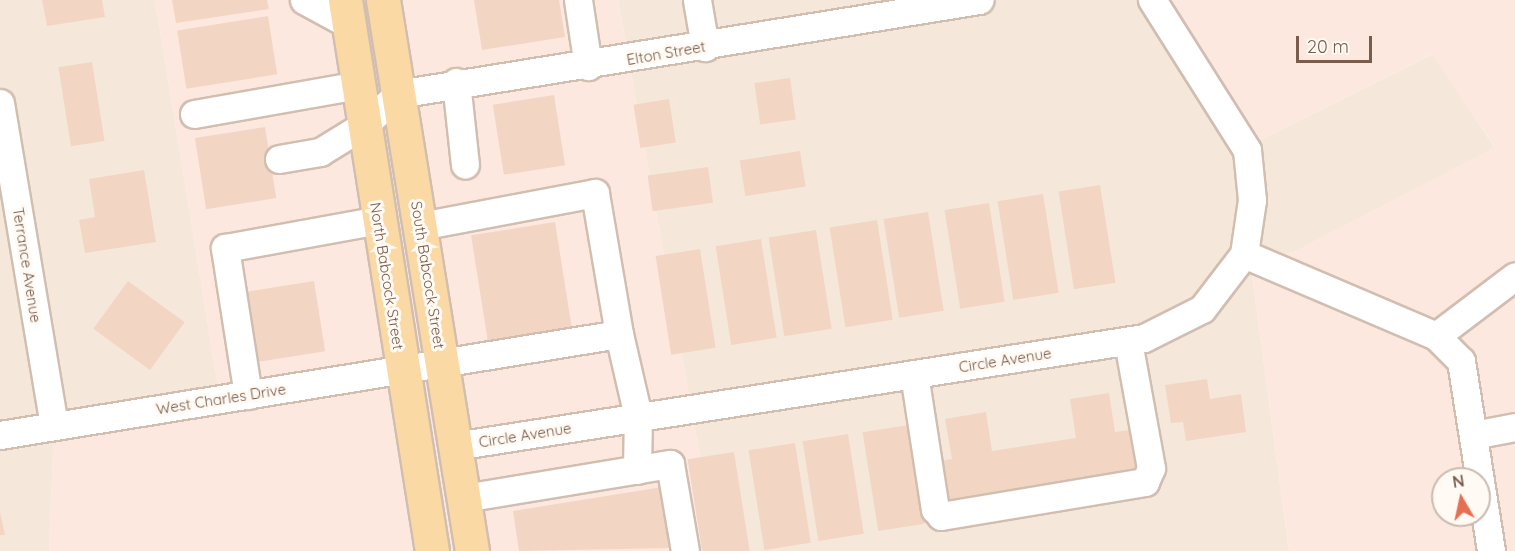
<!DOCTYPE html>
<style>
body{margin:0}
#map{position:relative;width:1515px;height:551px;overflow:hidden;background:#fdf6ec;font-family:Quicksand,sans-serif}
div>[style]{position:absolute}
.residential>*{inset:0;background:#f5e8da}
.commercial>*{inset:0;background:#fde8e0}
.building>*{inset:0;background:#f3d5c3;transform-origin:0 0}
.roads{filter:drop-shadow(2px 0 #d1beb0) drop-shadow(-2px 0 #d1beb0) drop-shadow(0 2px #d1beb0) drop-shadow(0 -2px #d1beb0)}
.minor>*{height:27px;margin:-13.5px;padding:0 13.5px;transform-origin:13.5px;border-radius:13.5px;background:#fff}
.major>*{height:33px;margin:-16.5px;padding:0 16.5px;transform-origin:16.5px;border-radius:16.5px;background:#fbd9a5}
span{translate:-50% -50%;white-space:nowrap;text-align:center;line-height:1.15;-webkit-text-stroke:6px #fffaf3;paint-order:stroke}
.street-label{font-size:15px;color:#7a5c4d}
.north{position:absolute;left:1431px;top:467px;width:60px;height:60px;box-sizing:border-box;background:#fffaf3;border:2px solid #cabbb1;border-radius:50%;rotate:351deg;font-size:16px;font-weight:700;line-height:24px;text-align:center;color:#7a5c4d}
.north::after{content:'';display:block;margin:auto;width:21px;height:27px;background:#e76f51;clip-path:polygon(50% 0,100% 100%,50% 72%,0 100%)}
.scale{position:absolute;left:1296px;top:36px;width:76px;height:27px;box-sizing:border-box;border:3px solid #7a5c4d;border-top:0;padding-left:8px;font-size:18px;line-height:21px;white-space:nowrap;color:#7a5c4d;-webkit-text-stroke:4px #fffaf3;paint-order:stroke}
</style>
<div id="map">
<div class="residential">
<i style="clip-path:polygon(0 0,155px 0,220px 399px,54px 427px,49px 551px,0 551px)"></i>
<i style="clip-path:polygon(618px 0,1170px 0,1254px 143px,1433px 54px,1495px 148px,1292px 253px,1251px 267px,1289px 551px,717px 551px)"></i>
</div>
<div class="commercial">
<i style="clip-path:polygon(155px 0,618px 0,717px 551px,49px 551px,54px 426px,220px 399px)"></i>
<i style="clip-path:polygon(evenodd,1170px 0,1515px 0,1515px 551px,1289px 551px,1251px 267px,1292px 253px,1495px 147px,1432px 54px,1254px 143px,1170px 0,1443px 479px,1479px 479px,1479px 515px,1443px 515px,1443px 479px)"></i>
</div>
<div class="building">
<i style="clip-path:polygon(42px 0,102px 0,105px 17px,47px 26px)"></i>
<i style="clip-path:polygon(172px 0,267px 0,269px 9px,176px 23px)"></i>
<i style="clip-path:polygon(474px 0,559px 0,565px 37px,482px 50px)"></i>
<i style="left:268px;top:16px;width:59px;height:92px;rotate:81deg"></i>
<i style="left:92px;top:62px;width:80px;height:34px;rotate:81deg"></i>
<i style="left:790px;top:78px;width:42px;height:36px;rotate:82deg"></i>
<i style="left:554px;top:95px;width:71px;height:62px;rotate:81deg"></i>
<i style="left:669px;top:99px;width:44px;height:36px;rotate:81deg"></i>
<i style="left:265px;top:127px;width:72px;height:71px;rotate:81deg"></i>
<i style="left:800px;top:151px;width:36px;height:61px;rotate:81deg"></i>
<i style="left:708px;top:167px;width:36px;height:61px;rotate:82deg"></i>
<i style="clip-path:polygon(144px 170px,156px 242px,85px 253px,79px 220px,95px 217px,89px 179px)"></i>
<i style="left:1100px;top:185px;width:99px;height:42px;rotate:81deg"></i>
<i style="left:1043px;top:194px;width:100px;height:46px;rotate:81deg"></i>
<i style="left:989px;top:203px;width:100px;height:45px;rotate:81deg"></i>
<i style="left:928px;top:212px;width:100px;height:45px;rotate:81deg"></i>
<i style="left:877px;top:220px;width:101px;height:48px;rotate:81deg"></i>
<i style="left:555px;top:222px;width:114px;height:85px;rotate:81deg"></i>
<i style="left:816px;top:230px;width:100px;height:48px;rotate:81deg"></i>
<i style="left:761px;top:239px;width:100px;height:46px;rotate:81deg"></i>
<i style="left:700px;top:249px;width:100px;height:45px;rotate:81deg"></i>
<i style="left:128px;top:281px;width:70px;height:59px;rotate:36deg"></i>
<i style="left:314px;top:281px;width:71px;height:75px;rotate:81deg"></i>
<i style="clip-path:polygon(1207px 379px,1210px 399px,1241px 394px,1246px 432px,1186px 441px,1183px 422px,1171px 423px,1165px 385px)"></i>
<i style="clip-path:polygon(1109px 393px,1115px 432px,1137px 429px,1144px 473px,937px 506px,931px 462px,952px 459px,945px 419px,986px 412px,992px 451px,1076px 438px,1070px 399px)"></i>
<i style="left:909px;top:425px;width:100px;height:47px;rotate:81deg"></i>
<i style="left:848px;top:434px;width:101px;height:46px;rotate:81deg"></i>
<i style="left:795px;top:443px;width:101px;height:47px;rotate:81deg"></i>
<i style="left:734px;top:452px;width:100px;height:47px;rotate:81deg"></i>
<i style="clip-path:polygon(662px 487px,672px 548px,519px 551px,513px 511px)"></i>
<i style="clip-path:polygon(0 512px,5px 535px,0 535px)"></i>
</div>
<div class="roads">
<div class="minor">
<i style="left:304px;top:0;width:50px;rotate:28.6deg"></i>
<i style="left:578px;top:0;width:67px;rotate:81.4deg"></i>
<i style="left:697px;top:0;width:48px;rotate:80.3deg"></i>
<i style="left:456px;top:82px;width:83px;rotate:83.8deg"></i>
<i style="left:0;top:103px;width:327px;rotate:80.5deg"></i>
<i style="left:194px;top:114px;width:167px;rotate:-10deg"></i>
<i style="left:279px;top:159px;width:42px;rotate:-9.7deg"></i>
<i style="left:320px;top:152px;width:52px;rotate:-31.5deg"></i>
<i style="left:364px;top:125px;width:46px;rotate:-42.4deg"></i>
<i style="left:398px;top:94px;width:589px;rotate:-9.19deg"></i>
<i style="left:1244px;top:254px;width:209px;rotate:23.1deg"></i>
<i style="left:1436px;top:336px;width:35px;rotate:45deg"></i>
<i style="left:1461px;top:361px;width:192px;rotate:81deg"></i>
<i style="left:619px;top:334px;width:84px;rotate:77deg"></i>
<i style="left:638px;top:416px;width:54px;rotate:91.1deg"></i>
<i style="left:1436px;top:336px;width:99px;rotate:-37.2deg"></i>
<i style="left:914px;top:374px;width:137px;rotate:81.2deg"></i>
<i style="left:935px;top:509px;width:9px;rotate:49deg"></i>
<i style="left:941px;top:516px;width:207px;rotate:-9.5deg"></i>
<i style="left:1145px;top:482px;width:15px;rotate:-67deg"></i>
<i style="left:1151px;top:468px;width:129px;rotate:-100.3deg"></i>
<i style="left:248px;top:395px;width:149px;rotate:-98.9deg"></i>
<i style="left:225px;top:248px;width:157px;rotate:-10.3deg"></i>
<i style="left:0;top:435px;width:627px;rotate:-9.27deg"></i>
<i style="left:619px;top:334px;width:143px;rotate:-99.7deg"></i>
<i style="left:595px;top:193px;width:178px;rotate:169.3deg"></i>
<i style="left:1473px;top:435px;width:43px;rotate:-10.8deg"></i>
<i style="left:455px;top:446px;width:697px;rotate:-8.91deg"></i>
<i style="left:1144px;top:338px;width:65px;rotate:-26.6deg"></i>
<i style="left:1202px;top:309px;width:69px;rotate:-52.6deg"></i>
<i style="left:1244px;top:254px;width:55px;rotate:-81.6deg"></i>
<i style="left:1252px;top:200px;width:50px;rotate:-95.7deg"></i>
<i style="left:1247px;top:150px;width:178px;rotate:-122.3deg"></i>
<i style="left:464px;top:498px;width:209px;rotate:-9.4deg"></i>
<i style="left:670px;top:464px;width:88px;rotate:80.2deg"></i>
</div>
<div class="major">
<i style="left:345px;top:0;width:558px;rotate:81.03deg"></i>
<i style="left:383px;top:0;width:558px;rotate:80.82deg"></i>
</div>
</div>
<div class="street-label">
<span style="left:666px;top:53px;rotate:-10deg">Elton Street</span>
<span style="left:27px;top:265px;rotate:81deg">Terrance Avenue</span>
<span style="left:428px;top:275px;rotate:81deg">South Babcock Street</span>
<span style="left:387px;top:276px;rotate:81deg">North Babcock Street</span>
<span style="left:1005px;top:360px;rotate:-9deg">Circle Avenue</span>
<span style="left:221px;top:399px;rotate:-9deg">West Charles Drive</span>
<span style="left:525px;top:435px;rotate:-9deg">Circle Avenue</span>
</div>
<div class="north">N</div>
<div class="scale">20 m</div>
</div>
